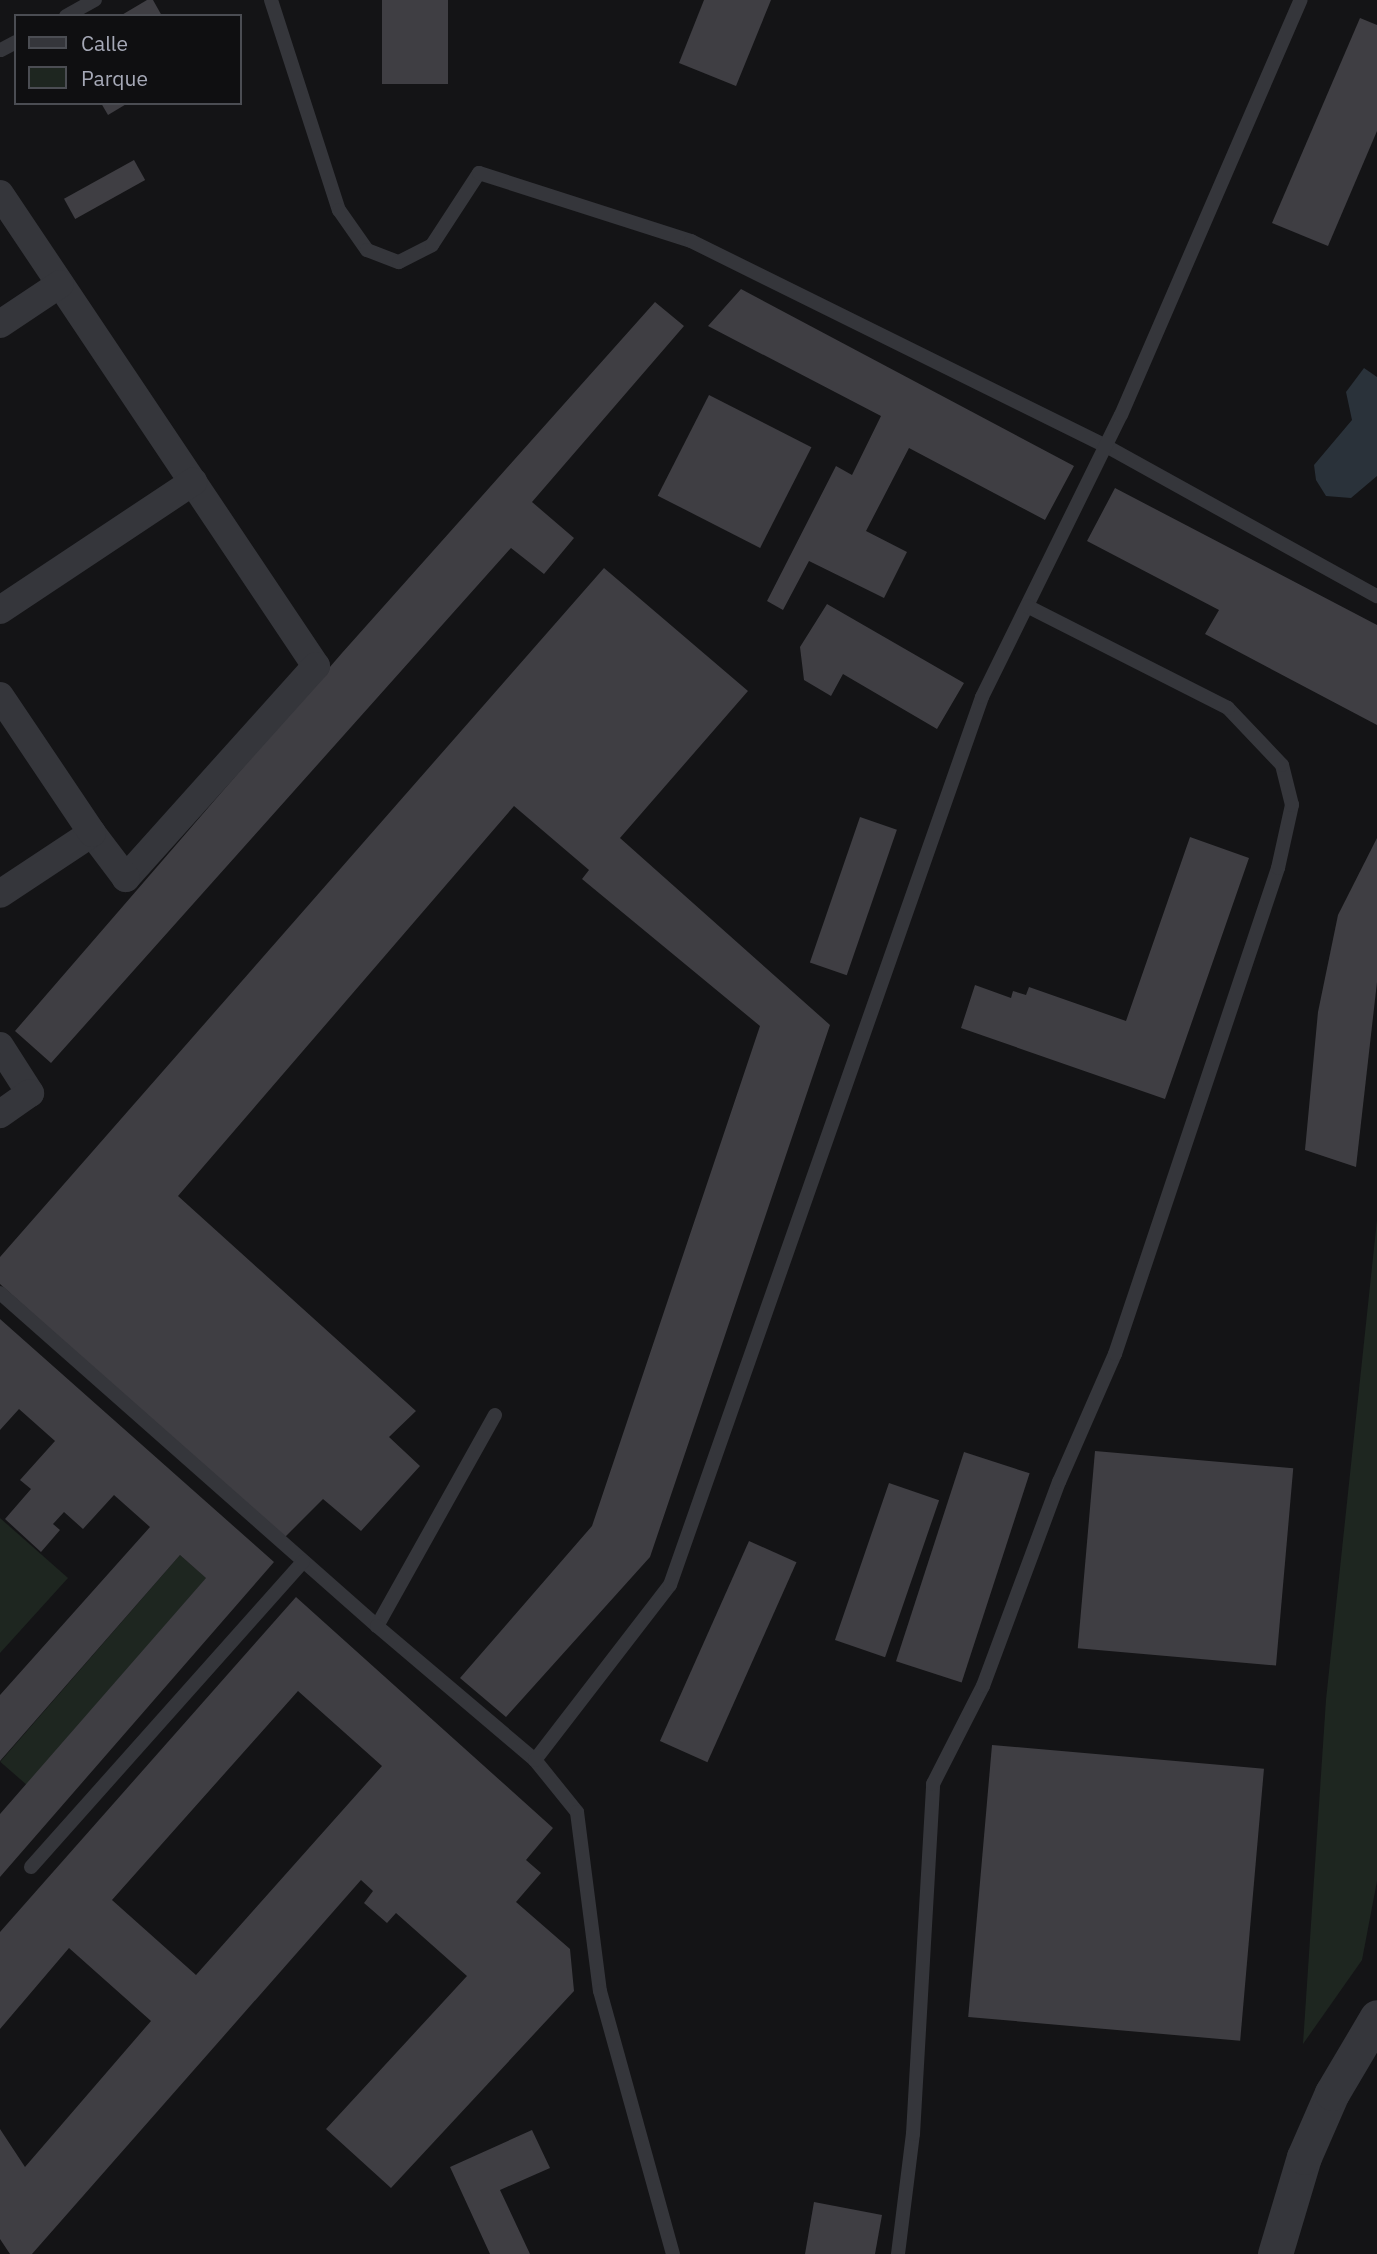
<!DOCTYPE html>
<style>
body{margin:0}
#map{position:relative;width:1377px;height:2254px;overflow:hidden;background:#141416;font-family:"IBM Plex Sans",sans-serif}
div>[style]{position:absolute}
.green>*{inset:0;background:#1e2620;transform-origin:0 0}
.water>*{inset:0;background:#2a323a}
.building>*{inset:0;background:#3f3e43;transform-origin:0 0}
.service>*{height:14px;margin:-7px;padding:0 7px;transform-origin:7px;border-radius:7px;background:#35363b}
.minor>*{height:28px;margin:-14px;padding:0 14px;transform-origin:14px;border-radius:14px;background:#35363b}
.tertiary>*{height:35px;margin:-17.5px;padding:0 17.5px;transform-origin:17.5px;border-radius:17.5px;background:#35363b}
span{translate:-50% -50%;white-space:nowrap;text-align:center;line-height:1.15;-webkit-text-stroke:5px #0f0f11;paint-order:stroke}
.legend{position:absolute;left:14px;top:14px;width:228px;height:91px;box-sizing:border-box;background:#0f0f11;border:2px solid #4b4d53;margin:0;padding:9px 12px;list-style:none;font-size:21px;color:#a6a9b7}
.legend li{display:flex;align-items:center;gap:14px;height:35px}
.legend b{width:35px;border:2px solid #4b4d53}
</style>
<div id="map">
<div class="green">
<i style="clip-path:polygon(1377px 1220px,1377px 1881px,1362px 1960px,1303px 2044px,1326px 1700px)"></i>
<i style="clip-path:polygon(0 1518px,68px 1578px,0 1653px)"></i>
<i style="left:180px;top:1555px;width:35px;height:274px;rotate:41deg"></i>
</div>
<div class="water">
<i style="clip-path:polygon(1364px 368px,1377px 377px,1377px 476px,1351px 498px,1326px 496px,1316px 480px,1314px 465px,1352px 420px,1346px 392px)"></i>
</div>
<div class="building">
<i style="clip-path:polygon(147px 0,153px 0,162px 16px,120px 16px)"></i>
<i style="left:382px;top:0;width:66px;height:84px"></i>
<i style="clip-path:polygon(704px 0,771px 0,736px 86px,679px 63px)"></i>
<i style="clip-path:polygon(1360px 18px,1377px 25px,1377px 131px,1328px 246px,1272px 223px)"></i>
<i style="clip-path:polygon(101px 103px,128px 103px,108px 115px)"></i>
<i style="left:134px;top:160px;width:23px;height:80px;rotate:61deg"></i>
<i style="clip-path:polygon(741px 289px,1074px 466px,1045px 520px,909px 448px,866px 531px,907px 552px,884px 598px,809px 561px,783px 610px,767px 601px,836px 466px,852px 475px,881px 416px,708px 326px)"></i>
<i style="clip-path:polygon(655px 302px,684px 326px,532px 502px,574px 538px,544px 574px,511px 548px,51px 1063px,15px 1031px,342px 653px)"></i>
<i style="left:709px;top:395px;width:115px;height:113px;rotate:27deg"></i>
<i style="clip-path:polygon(1115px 488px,1377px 625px,1377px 725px,1205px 634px,1219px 610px,1087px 541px)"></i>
<i style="clip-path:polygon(604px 568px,748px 691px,620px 838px,830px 1025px,650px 1557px,506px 1717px,460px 1678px,592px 1526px,760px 1026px,582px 879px,589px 870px,514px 806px,178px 1196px,416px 1411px,389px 1437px,420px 1466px,361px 1531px,323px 1499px,283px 1539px,0 1284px,0 1257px)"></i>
<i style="clip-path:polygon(827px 604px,964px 683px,937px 729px,843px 674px,831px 696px,804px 680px,800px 647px)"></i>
<i style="left:860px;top:817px;width:39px;height:154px;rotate:19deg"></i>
<i style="clip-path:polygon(1190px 837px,1249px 858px,1165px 1099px,961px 1028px,975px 985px,1011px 998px,1013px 991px,1026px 995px,1029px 987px,1126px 1021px)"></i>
<i style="clip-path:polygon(1377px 838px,1377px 982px,1356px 1167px,1305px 1150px,1318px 1012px,1338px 915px)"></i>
<i style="clip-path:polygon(0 1319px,274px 1562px,0 1877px,0 1814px,206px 1578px,180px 1555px,0 1761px,0 1695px,150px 1527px,114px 1495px,83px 1529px,64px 1512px,53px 1524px,60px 1530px,41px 1552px,5px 1519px,31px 1489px,20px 1480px,55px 1441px,19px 1409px,0 1430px)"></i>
<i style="left:1095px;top:1451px;width:199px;height:198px;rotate:5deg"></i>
<i style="left:964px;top:1452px;width:69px;height:220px;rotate:18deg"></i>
<i style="left:889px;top:1483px;width:53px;height:166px;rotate:19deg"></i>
<i style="left:749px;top:1541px;width:52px;height:219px;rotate:24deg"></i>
<i style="clip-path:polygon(evenodd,296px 1597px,553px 1828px,526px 1860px,541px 1873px,516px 1902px,570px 1949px,574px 1991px,391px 2188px,326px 2129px,467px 1976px,396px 1913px,387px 1923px,364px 1903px,373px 1891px,361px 1880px,32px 2254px,10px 2254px,0 2239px,0 2129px,25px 2167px,151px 2021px,69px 1948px,0 2029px,0 1932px,296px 1597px,298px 1691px,382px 1766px,196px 1975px,112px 1900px,298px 1691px)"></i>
<i style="left:992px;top:1745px;width:273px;height:273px;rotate:5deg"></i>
<i style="clip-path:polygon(532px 2130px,550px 2168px,500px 2190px,530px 2254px,490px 2254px,450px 2167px)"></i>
<i style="clip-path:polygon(814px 2202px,882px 2215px,875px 2254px,805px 2254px)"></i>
</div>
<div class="service">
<i style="left:271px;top:0;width:221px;rotate:72.1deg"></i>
<i style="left:339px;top:210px;width:49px;rotate:55deg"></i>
<i style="left:367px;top:250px;width:34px;rotate:21deg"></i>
<i style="left:399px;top:262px;width:37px;rotate:-27deg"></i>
<i style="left:432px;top:245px;width:86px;rotate:-56.9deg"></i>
<i style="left:479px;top:173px;width:223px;rotate:17.8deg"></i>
<i style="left:691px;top:241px;width:463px;rotate:26.3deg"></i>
<i style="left:1106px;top:446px;width:310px;rotate:29deg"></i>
<i style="left:66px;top:16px;width:33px;rotate:-29deg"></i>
<i style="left:1px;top:50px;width:17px;rotate:-28deg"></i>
<i style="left:0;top:1293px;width:503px;rotate:41.45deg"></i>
<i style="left:495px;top:1415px;width:242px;rotate:119.2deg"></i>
<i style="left:377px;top:1626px;width:207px;rotate:40.3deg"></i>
<i style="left:535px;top:1760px;width:67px;rotate:51.1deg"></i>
<i style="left:577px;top:1812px;width:180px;rotate:82.7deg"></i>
<i style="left:600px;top:1991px;width:273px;rotate:74.5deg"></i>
<i style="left:535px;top:1760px;width:221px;rotate:-52.4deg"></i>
<i style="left:670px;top:1585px;width:941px;rotate:-70.64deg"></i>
<i style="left:982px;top:697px;width:314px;rotate:-63.8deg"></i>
<i style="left:1121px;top:415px;width:452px;rotate:-66.6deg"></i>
<i style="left:31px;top:1867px;width:409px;rotate:-48.3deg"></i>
<i style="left:898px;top:2254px;width:121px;rotate:-82.9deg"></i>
<i style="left:913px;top:2134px;width:351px;rotate:-86.7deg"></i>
<i style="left:933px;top:1784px;width:110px;rotate:-63deg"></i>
<i style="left:983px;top:1686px;width:218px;rotate:-69.6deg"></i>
<i style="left:1059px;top:1482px;width:140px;rotate:-66.4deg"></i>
<i style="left:1115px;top:1354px;width:513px;rotate:-71.46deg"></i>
<i style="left:1278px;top:868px;width:65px;rotate:-77.5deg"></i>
<i style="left:1292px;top:805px;width:41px;rotate:-104deg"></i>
<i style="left:1282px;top:765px;width:79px;rotate:-133.5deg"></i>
<i style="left:1228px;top:708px;width:225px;rotate:-153.1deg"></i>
</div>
<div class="minor">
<i style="left:0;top:194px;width:568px;rotate:56.2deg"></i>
<i style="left:316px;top:666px;width:285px;rotate:131.9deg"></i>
<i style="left:126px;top:878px;width:56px;rotate:-127.1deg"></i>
<i style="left:92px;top:833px;width:110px;rotate:146.5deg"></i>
<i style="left:0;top:324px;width:72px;rotate:-33.7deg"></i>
<i style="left:0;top:610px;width:232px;rotate:-33.6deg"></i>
<i style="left:0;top:696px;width:165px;rotate:56.1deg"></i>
<i style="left:0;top:1046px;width:56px;rotate:57.4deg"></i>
<i style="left:30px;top:1093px;width:37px;rotate:145deg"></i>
</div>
<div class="tertiary">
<i style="left:1275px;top:2254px;width:101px;rotate:-73.4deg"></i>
<i style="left:1304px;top:2157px;width:70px;rotate:-66.4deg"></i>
<i style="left:1332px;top:2093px;width:88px;rotate:-59.4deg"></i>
</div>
<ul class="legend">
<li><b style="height:9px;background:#35363b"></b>Calle</li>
<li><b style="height:19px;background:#1e2620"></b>Parque</li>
</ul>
</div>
